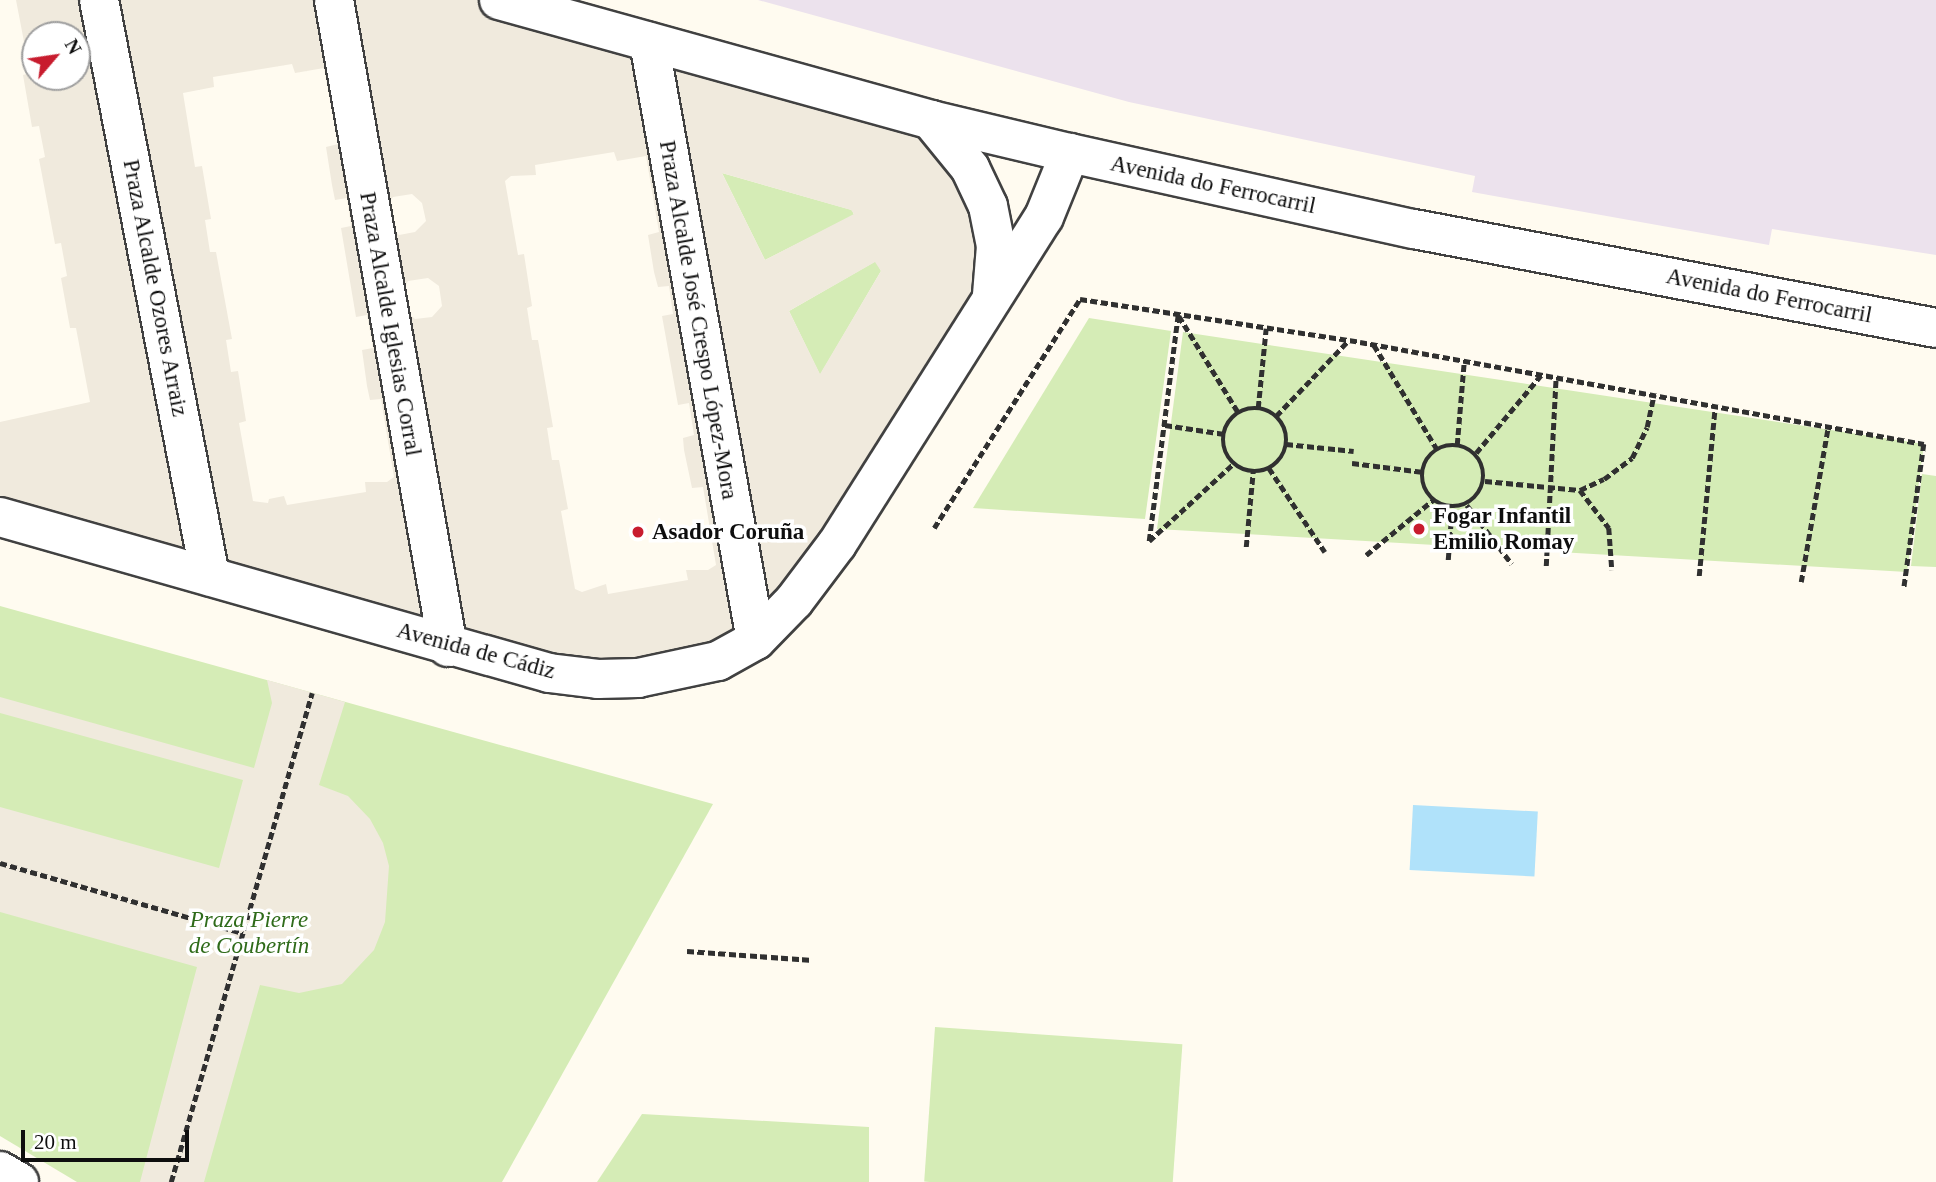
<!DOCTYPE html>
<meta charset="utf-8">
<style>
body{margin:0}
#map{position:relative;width:1936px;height:1182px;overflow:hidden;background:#fffbf0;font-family:"Times New Roman",serif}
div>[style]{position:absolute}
.industrial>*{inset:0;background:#ece2ed}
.green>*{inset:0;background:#d5ecb6;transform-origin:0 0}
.plaza>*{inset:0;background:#f0eadd}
.water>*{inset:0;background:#b0e2fa;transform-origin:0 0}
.path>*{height:4.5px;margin-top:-2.25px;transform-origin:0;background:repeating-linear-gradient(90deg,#303030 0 7px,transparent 0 10.5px)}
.path>.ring{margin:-2.25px;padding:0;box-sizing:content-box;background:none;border:4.5px solid #303030;border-radius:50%}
.roads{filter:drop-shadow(2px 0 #414141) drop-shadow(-2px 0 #414141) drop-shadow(0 2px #414141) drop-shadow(0 -2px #414141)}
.minor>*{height:38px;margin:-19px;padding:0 19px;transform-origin:19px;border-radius:19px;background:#fff}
.dots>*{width:19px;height:19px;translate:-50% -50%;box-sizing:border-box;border:4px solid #fff;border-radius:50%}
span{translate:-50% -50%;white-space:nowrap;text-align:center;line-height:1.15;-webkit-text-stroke:7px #fff;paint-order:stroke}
.street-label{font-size:23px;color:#0e0e0e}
.poi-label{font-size:23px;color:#0e0e0e;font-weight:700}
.left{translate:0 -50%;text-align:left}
.park-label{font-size:23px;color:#2f6b1a;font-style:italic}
.north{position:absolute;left:21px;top:21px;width:70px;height:70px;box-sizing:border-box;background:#fff;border:2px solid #9f9f9f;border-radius:50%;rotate:61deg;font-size:19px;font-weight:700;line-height:28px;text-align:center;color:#0e0e0e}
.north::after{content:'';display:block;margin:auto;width:24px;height:32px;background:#c81c2e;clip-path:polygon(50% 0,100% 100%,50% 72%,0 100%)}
.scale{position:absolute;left:21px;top:1130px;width:168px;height:32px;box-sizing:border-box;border:4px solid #0e0e0e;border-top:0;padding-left:9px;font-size:21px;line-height:24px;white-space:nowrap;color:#0e0e0e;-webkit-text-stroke:5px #fff;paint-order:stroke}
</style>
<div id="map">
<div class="industrial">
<i style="clip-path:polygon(758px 0,1936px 0,1936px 255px,1772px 229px,1769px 245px,1472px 192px,1475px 176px,1129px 102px)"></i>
</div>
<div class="green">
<i style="clip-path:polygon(722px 173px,852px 210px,854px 215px,765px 260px)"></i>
<i style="clip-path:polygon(876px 261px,881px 271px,820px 375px,789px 311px)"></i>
<i style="clip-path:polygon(1089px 318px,1171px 331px,1145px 519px,973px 508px)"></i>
<i style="clip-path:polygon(1183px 332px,1924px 444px,1907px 572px,1157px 529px)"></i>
<i style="clip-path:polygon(1922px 474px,1936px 476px,1936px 567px,1911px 566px)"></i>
<i style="clip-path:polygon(0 606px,713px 804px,502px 1182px,77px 1182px,0 1136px)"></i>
<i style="left:935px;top:1027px;width:248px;height:155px;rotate:4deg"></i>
<i style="clip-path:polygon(642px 1114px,869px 1127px,869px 1182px,597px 1182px)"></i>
</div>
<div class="plaza">
<i style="clip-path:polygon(evenodd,16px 0,499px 0,931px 120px,970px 168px,992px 301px,756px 640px,638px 678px,0 517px,0 422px,90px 402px,76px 328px,70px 328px,61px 278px,67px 276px,61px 243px,55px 244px,39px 159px,45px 157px,39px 126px,32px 127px,23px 75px,30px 73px,16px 0,35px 35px,77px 35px,77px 77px,35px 77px,35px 35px,16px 0,292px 64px,295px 73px,324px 68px,338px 144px,326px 147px,332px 185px,335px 200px,347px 198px,351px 226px,341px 228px,356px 317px,367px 315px,373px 348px,362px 350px,367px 386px,370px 400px,381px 399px,394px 477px,387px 482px,365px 482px,366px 492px,287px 505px,284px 496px,269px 499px,268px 503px,253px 501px,239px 423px,246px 421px,238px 371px,231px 372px,226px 340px,232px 339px,216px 252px,210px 252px,205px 220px,211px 219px,202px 166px,195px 167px,183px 93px,214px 87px,213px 77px,292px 64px,16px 0,614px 152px,617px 161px,646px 156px,659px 232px,648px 235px,654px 272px,658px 287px,669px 286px,673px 314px,662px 316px,678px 405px,689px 403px,694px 435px,683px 438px,684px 450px,692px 488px,703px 487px,716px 565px,708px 570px,686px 570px,688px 580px,608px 594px,606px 584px,582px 592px,575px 589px,561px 511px,568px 509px,559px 460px,552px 460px,547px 428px,553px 427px,538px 340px,532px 340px,527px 308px,532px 306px,524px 254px,518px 255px,505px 181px,511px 176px,536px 175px,535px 165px,614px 152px,16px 0,722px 173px,851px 210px,854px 214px,765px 260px,722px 173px,16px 0,412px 194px,422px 203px,426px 221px,415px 232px,399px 235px,387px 226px,384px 209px,393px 197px,412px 194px,16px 0,875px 262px,881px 271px,820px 374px,789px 311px,875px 262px,16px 0,428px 278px,439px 286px,442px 306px,432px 317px,415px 319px,404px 310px,401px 293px,408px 281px,428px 278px)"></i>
<i style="clip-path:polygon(267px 680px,345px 702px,319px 785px,348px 796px,370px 819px,383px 843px,389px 866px,385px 922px,374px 950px,342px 984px,299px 993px,260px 985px,204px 1182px,140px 1182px,197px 967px,0 912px,0 807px,219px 868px,243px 780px,0 713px,0 697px,254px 768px,272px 703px)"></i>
</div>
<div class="water">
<i style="left:1413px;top:805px;width:125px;height:65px;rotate:3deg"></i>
</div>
<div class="path">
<i style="left:1179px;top:316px;width:113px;rotate:58.4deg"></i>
<i style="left:1374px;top:345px;width:122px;rotate:58.8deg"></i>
<i style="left:1258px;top:408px;width:80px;rotate:-84.3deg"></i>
<i class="ring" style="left:1223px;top:408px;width:59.5px;height:59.5px"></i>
<i style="left:1276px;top:416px;width:104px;rotate:-46.2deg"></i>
<i style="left:1165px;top:425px;width:60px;rotate:8.7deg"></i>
<i style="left:1286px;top:444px;width:68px;rotate:5.9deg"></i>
<i class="ring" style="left:1422px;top:445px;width:57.5px;height:57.5px"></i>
<i style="left:1457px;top:445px;width:83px;rotate:-85.2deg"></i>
<i style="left:1476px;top:453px;width:102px;rotate:-50.2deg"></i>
<i style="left:1352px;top:463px;width:72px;rotate:7.2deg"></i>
<i style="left:1269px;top:468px;width:101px;rotate:56.3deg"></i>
<i style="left:1485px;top:481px;width:95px;rotate:5.4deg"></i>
<i style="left:1580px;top:490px;width:26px;rotate:-25deg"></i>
<i style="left:1604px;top:479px;width:35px;rotate:-37deg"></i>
<i style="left:1632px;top:458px;width:34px;rotate:-64deg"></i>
<i style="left:1647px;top:427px;width:33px;rotate:-78deg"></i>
<i style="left:1580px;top:490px;width:48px;rotate:52.7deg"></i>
<i style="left:1609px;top:528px;width:42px;rotate:85.9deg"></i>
<i style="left:1467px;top:505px;width:74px;rotate:52.7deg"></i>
<i style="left:934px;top:528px;width:272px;rotate:-57.5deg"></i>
<i style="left:1080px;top:299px;width:283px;rotate:8.7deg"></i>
<i style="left:1360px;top:342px;width:573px;rotate:10.25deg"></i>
<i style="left:1924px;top:444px;width:146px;rotate:97.9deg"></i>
<i style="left:1149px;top:541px;width:228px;rotate:-82.7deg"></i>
<i style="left:1149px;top:541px;width:115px;rotate:-42.5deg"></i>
<i style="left:1246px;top:547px;width:76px;rotate:-84.7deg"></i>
<i style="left:1366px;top:555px;width:87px;rotate:-39.4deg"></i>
<i style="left:1448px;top:560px;width:53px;rotate:-85.7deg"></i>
<i style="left:1546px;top:566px;width:189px;rotate:-87deg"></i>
<i style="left:1699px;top:576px;width:171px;rotate:-84.6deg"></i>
<i style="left:1801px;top:582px;width:157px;rotate:-80.1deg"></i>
<i style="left:0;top:863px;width:253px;rotate:16.1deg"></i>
<i style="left:687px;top:951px;width:126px;rotate:4.1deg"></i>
<i style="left:171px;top:1182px;width:509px;rotate:-73.92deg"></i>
</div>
<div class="roads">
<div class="minor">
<i style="left:99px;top:0;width:587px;rotate:79.09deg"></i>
<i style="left:334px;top:0;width:657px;rotate:80.01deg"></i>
<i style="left:499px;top:0;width:448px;rotate:15.5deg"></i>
<i style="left:931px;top:120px;width:143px;rotate:13.4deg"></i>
<i style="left:1070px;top:153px;width:352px;rotate:12.5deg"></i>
<i style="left:1414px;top:229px;width:531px;rotate:10.74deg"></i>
<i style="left:649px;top:42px;width:607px;rotate:79.86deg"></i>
<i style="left:931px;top:120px;width:62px;rotate:50.9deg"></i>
<i style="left:970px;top:168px;width:42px;rotate:64.7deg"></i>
<i style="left:988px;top:206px;width:41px;rotate:78.7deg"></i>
<i style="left:996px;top:246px;width:49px;rotate:94.7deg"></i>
<i style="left:0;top:517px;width:571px;rotate:15.86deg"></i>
<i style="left:549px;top:673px;width:49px;rotate:7deg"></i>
<i style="left:598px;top:679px;width:40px;rotate:-1.4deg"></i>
<i style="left:638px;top:678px;width:82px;rotate:-12deg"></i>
<i style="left:718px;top:661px;width:43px;rotate:-28.9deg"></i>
<i style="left:756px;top:640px;width:54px;rotate:-45.7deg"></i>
<i style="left:794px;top:601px;width:71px;rotate:-53deg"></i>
<i style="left:837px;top:544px;width:387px;rotate:-57.7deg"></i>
<i style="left:1044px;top:217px;width:69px;rotate:-67.9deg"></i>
<i style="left:0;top:1171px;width:22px;rotate:30deg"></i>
</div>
</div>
<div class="dots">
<i style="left:1419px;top:529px;background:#c81c2e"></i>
<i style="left:638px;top:532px;background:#c81c2e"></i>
</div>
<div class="street-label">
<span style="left:1213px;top:185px;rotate:12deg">Avenida do Ferrocarril</span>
<span style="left:155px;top:288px;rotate:79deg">Praza Alcalde Ozores Arraiz</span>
<span style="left:1769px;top:296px;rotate:11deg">Avenida do Ferrocarril</span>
<span style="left:698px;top:320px;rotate:80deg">Praza Alcalde José Crespo López-Mora</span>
<span style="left:390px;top:324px;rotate:80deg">Praza Alcalde Iglesias Corral</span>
<span style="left:476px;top:651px;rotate:15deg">Avenida de Cádiz</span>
</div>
<div class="poi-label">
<span class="left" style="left:1433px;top:529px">Fogar Infantil<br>Emilio Romay</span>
<span class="left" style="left:652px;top:532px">Asador Coruña</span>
</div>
<div class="park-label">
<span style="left:249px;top:933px">Praza Pierre<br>de Coubertín</span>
</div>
<div class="north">N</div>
<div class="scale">20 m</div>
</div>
